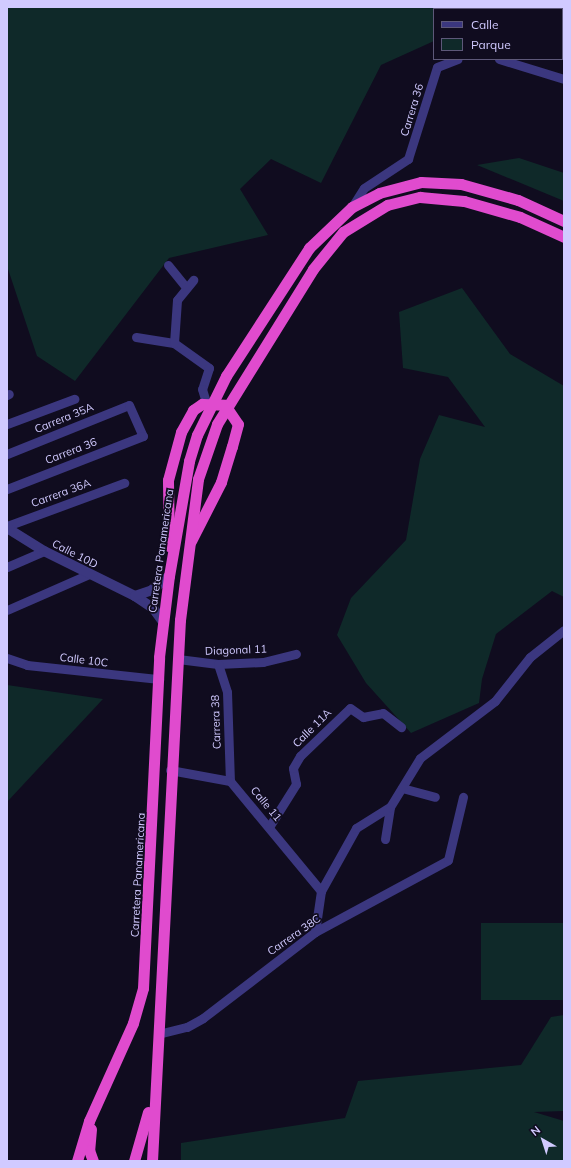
<!DOCTYPE html>
<style>
body{margin:0}
#map{position:relative;width:571px;height:1168px;overflow:hidden;background:#100c1f;font-family:Mulish,sans-serif}
div>[style]{position:absolute}
.green>*{inset:0;background:#0f2929;transform-origin:0 0}
.minor>*{height:9px;margin:-4.5px;padding:0 4.5px;transform-origin:4.5px;border-radius:4.5px;background:#3b377f}
.tertiary>*{height:10px;margin:-5px;padding:0 5px;transform-origin:5px;border-radius:5px;background:#3b377f}
.trunk>*{height:11px;margin:-5.5px;padding:0 5.5px;transform-origin:5.5px;border-radius:5.5px;background:#e04bce}
.trunk-bridge>*{height:11px;margin:-5.5px;padding:0 5.5px;transform-origin:5.5px;border-radius:5.5px;background:#e04bce}
span{translate:-50% -50%;white-space:nowrap;text-align:center;line-height:1.15;-webkit-text-stroke:3.5px #100c1f;paint-order:stroke}
.street-label{font-size:11px;color:#d1caff}
.frame{position:absolute;inset:0;border:8px solid #d1caff;pointer-events:none}
.legend{position:absolute;left:433px;top:8px;width:130px;height:52px;box-sizing:border-box;background:#100c1f;border:1px solid #5d5879;margin:0;padding:5px 7px;list-style:none;font-size:12px;color:#d1caff}
.legend li{display:flex;align-items:center;gap:8px;height:20px}
.legend b{width:20px;border:1px solid #5d5879}
.north{position:absolute;left:523px;top:1120px;width:40px;height:40px;-webkit-text-stroke:3px #100c1f;paint-order:stroke;rotate:321deg;font-size:11px;font-weight:700;line-height:16px;text-align:center;color:#d1caff}
.north::after{content:'';display:block;margin:auto;width:14px;height:18px;background:#d1caff;clip-path:polygon(50% 0,100% 100%,50% 72%,0 100%)}
</style>
<div id="map">
<div class="green">
<i style="clip-path:polygon(7px 7px,500px 7px,500px 9px,434px 9px,434px 41px,381px 65px,321px 183px,271px 159px,240px 189px,268px 235px,169px 258px,75px 381px,37px 356px,7px 266px)"></i>
<i style="clip-path:polygon(519px 158px,564px 173px,564px 201px,477px 165px)"></i>
<i style="clip-path:polygon(462px 288px,510px 354px,564px 386px,564px 597px,552px 591px,496px 634px,482px 679px,479px 703px,411px 733px,366px 683px,337px 635px,351px 598px,406px 540px,420px 459px,439px 415px,485px 427px,448px 377px,403px 368px,399px 312px)"></i>
<i style="clip-path:polygon(7px 685px,103px 699px,7px 802px)"></i>
<i style="left:564px;top:923px;width:77px;height:83px;rotate:90deg"></i>
<i style="clip-path:polygon(564px 1015px,564px 1111px,534px 1112px,564px 1121px,564px 1161px,181px 1161px,181px 1143px,345px 1118px,358px 1081px,521px 1065px,551px 1017px)"></i>
</div>
<div class="minor">
<i style="left:499px;top:59px;width:68px;rotate:17.1deg"></i>
<i style="left:352px;top:207px;width:22px;rotate:-58deg"></i>
<i style="left:364px;top:188px;width:53px;rotate:-33.4deg"></i>
<i style="left:408px;top:159px;width:96px;rotate:-72.5deg"></i>
<i style="left:437px;top:67px;width:22px;rotate:-21deg"></i>
<i style="left:168px;top:265px;width:27px;rotate:51deg"></i>
<i style="left:136px;top:337px;width:38px;rotate:9deg"></i>
<i style="left:174px;top:343px;width:43px;rotate:35.5deg"></i>
<i style="left:209px;top:368px;width:22px;rotate:108deg"></i>
<i style="left:202px;top:389px;width:21px;rotate:73deg"></i>
<i style="left:174px;top:343px;width:43px;rotate:-86deg"></i>
<i style="left:177px;top:300px;width:26px;rotate:-51deg"></i>
<i style="left:7px;top:395px;width:2px;rotate:-27deg"></i>
<i style="left:7px;top:424px;width:72px;rotate:-20.5deg"></i>
<i style="left:7px;top:454px;width:131px;rotate:-21.9deg"></i>
<i style="left:129px;top:405px;width:34px;rotate:66deg"></i>
<i style="left:143px;top:436px;width:146px;rotate:158.7deg"></i>
<i style="left:7px;top:526px;width:125px;rotate:-20.2deg"></i>
<i style="left:7px;top:567px;width:40px;rotate:-23.4deg"></i>
<i style="left:7px;top:610px;width:90px;rotate:-23.7deg"></i>
<i style="left:7px;top:658px;width:21px;rotate:19deg"></i>
<i style="left:27px;top:665px;width:133px;rotate:6.1deg"></i>
<i style="left:178px;top:659px;width:40px;rotate:7.1deg"></i>
<i style="left:218px;top:664px;width:45px;rotate:-2.5deg"></i>
<i style="left:263px;top:662px;width:34px;rotate:-14deg"></i>
<i style="left:218px;top:664px;width:29px;rotate:72deg"></i>
<i style="left:227px;top:692px;width:89px;rotate:88.1deg"></i>
<i style="left:170px;top:770px;width:61px;rotate:10.4deg"></i>
<i style="left:230px;top:781px;width:143px;rotate:50.4deg"></i>
<i style="left:402px;top:788px;width:34px;rotate:15deg"></i>
<i style="left:269px;top:827px;width:51px;rotate:-57.9deg"></i>
<i style="left:296px;top:784px;width:16px;rotate:-101deg"></i>
<i style="left:293px;top:768px;width:14px;rotate:-60deg"></i>
<i style="left:300px;top:756px;width:69px;rotate:-43.8deg"></i>
<i style="left:350px;top:708px;width:16px;rotate:35deg"></i>
<i style="left:363px;top:717px;width:20px;rotate:-11deg"></i>
<i style="left:383px;top:713px;width:23px;rotate:38deg"></i>
<i style="left:385px;top:839px;width:32px;rotate:-81deg"></i>
<i style="left:315px;top:932px;width:41px;rotate:-81.7deg"></i>
<i style="left:321px;top:891px;width:72px;rotate:-60.9deg"></i>
<i style="left:356px;top:828px;width:40px;rotate:-32deg"></i>
<i style="left:390px;top:807px;width:57px;rotate:-58.5deg"></i>
<i style="left:420px;top:758px;width:94px;rotate:-37.2deg"></i>
<i style="left:495px;top:701px;width:56px;rotate:-51.5deg"></i>
<i style="left:530px;top:657px;width:43px;rotate:-38.5deg"></i>
<i style="left:158px;top:1034px;width:30px;rotate:-14deg"></i>
<i style="left:187px;top:1027px;width:18px;rotate:-29deg"></i>
<i style="left:203px;top:1018px;width:141px;rotate:-37.5deg"></i>
<i style="left:315px;top:932px;width:151px;rotate:-28.4deg"></i>
<i style="left:448px;top:860px;width:65px;rotate:-76.6deg"></i>
</div>
<div class="tertiary">
<i style="left:7px;top:528px;width:44px;rotate:31.9deg"></i>
<i style="left:44px;top:551px;width:102px;rotate:26.3deg"></i>
<i style="left:135px;top:596px;width:22px;rotate:34deg"></i>
<i style="left:153px;top:608px;width:19px;rotate:54deg"></i>
<i style="left:135px;top:596px;width:18px;rotate:-19deg"></i>
<i style="left:152px;top:590px;width:22px;rotate:-39deg"></i>
</div>
<div class="trunk">
<i style="left:191px;top:541px;width:66px;rotate:-63deg"></i>
<i style="left:221px;top:482px;width:37px;rotate:-73deg"></i>
<i style="left:169px;top:546px;width:66px;rotate:-90.9deg"></i>
<i style="left:168px;top:480px;width:50px;rotate:-74.8deg"></i>
<i style="left:91px;top:1129px;width:21px;rotate:95deg"></i>
<i style="left:89px;top:1150px;width:12px;rotate:70deg"></i>
<i style="left:77px;top:1161px;width:42px;rotate:-73.3deg"></i>
<i style="left:89px;top:1121px;width:107px;rotate:-65.8deg"></i>
<i style="left:133px;top:1023px;width:36px;rotate:-74deg"></i>
<i style="left:143px;top:988px;width:331px;rotate:-87.2deg"></i>
<i style="left:159px;top:657px;width:82px;rotate:-83deg"></i>
<i style="left:169px;top:576px;width:117px;rotate:-80.1deg"></i>
<i style="left:189px;top:461px;width:27px;rotate:-73deg"></i>
<i style="left:197px;top:435px;width:66px;rotate:-63.8deg"></i>
<i style="left:226px;top:376px;width:153px;rotate:-57deg"></i>
<i style="left:309px;top:248px;width:59px;rotate:-43.6deg"></i>
<i style="left:352px;top:207px;width:30px;rotate:-27deg"></i>
<i style="left:379px;top:193px;width:43px;rotate:-14.7deg"></i>
<i style="left:421px;top:182px;width:40px;rotate:2.9deg"></i>
<i style="left:461px;top:184px;width:59px;rotate:15.7deg"></i>
<i style="left:518px;top:200px;width:51px;rotate:24.5deg"></i>
<i style="left:134px;top:1161px;width:51px;rotate:-74.1deg"></i>
<i style="left:152px;top:1161px;width:542px;rotate:-87.04deg"></i>
<i style="left:180px;top:620px;width:142px;rotate:-82.7deg"></i>
<i style="left:198px;top:479px;width:58px;rotate:-70.9deg"></i>
<i style="left:217px;top:424px;width:182px;rotate:-58.2deg"></i>
<i style="left:313px;top:269px;width:48px;rotate:-51deg"></i>
<i style="left:343px;top:232px;width:52px;rotate:-31.5deg"></i>
<i style="left:387px;top:205px;width:34px;rotate:-14deg"></i>
<i style="left:420px;top:197px;width:44px;rotate:5.2deg"></i>
<i style="left:464px;top:201px;width:58px;rotate:15.9deg"></i>
<i style="left:520px;top:217px;width:48px;rotate:24.4deg"></i>
</div>
<div class="trunk-bridge">
<i style="left:181px;top:432px;width:25px;rotate:-61deg"></i>
<i style="left:193px;top:410px;width:11px;rotate:-34deg"></i>
<i style="left:202px;top:404px;width:23px;rotate:2deg"></i>
<i style="left:225px;top:405px;width:23px;rotate:56deg"></i>
<i style="left:238px;top:424px;width:24px;rotate:105deg"></i>
</div>
<div class="street-label">
<span style="left:412px;top:110px;rotate:-73deg">Carrera 36</span>
<span style="left:64px;top:418px;rotate:-22deg">Carrera 35A</span>
<span style="left:71px;top:451px;rotate:-21deg">Carrera 36</span>
<span style="left:61px;top:493px;rotate:-20deg">Carrera 36A</span>
<span style="left:161px;top:551px;rotate:-82deg">Carretera Panamericana</span>
<span style="left:75px;top:554px;rotate:27deg">Calle 10D</span>
<span style="left:236px;top:650px;rotate:-2deg">Diagonal 11</span>
<span style="left:84px;top:660px;rotate:7deg">Calle 10C</span>
<span style="left:216px;top:722px;rotate:-92deg">Carrera 38</span>
<span style="left:312px;top:728px;rotate:-45deg">Calle 11A</span>
<span style="left:266px;top:804px;rotate:50deg">Calle 11</span>
<span style="left:138px;top:875px;rotate:-87deg">Carretera Panamericana</span>
<span style="left:294px;top:935px;rotate:-35deg">Carrera 38C</span>
</div>
<div class="frame"></div>
<ul class="legend">
<li><b style="height:5px;background:#3b377f"></b>Calle</li>
<li><b style="height:11px;background:#0f2929"></b>Parque</li>
</ul>
<div class="north">N</div>
</div>
